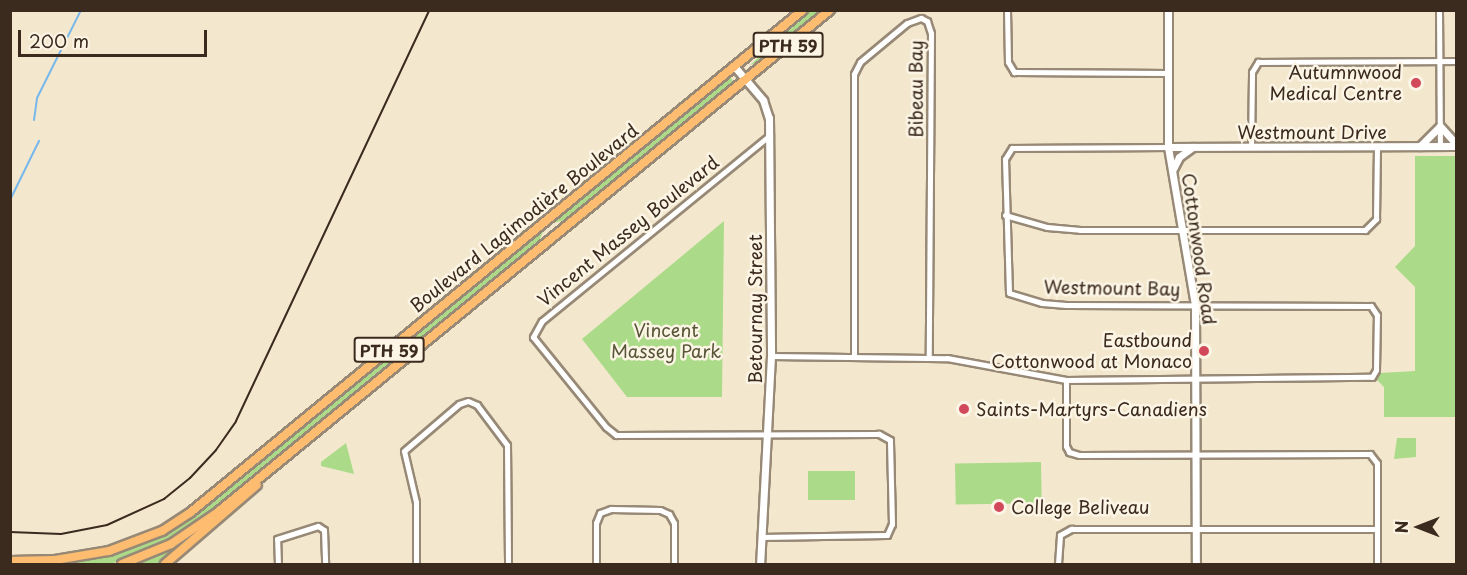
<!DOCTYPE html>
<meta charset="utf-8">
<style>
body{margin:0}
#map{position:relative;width:1467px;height:575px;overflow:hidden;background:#f3e8ce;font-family:"Playpen Sans",sans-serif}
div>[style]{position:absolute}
.green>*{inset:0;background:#abdb88;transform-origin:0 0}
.stream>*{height:2px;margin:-1px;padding:0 1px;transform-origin:1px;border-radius:1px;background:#78b7ec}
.roads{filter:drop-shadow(2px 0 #978976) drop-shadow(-2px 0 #978976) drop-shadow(0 2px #978976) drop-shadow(0 -2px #978976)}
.minor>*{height:5px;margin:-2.5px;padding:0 2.5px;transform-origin:2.5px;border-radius:2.5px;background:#fff}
.tertiary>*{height:7px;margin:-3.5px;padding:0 3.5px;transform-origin:3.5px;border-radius:3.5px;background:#fff}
.primary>*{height:8px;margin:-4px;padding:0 4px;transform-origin:4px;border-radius:4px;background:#fdbc70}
.rail>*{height:2px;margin:-1px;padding:0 1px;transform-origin:1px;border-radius:1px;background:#3b2a1e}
.dots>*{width:16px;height:16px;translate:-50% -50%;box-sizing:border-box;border:3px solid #fcf5e5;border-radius:50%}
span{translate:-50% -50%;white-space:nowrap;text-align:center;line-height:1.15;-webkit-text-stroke:5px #fcf5e5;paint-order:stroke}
.shield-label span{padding:2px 4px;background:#fcf5e5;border:2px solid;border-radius:4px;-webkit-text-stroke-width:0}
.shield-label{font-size:16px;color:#3b2a1e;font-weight:700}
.poi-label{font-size:18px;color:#3b2a1e}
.right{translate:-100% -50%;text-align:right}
.left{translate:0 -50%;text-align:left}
.street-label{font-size:18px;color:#3b2a1e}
.park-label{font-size:18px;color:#575638}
.frame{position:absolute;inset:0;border:12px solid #3b2a1e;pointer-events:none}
.north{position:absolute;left:1389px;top:497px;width:60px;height:60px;-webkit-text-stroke:4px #fcf5e5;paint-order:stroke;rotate:270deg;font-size:16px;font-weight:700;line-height:24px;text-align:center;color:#3b2a1e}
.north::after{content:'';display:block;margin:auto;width:21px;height:27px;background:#3b2a1e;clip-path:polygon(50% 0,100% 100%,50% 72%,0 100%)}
.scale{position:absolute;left:18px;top:30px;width:189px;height:27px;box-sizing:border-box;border:3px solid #3b2a1e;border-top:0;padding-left:8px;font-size:18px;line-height:21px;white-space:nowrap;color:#3b2a1e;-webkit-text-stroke:4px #fcf5e5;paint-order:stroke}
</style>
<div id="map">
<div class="green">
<i style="clip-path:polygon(811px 11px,824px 11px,763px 60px,750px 65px)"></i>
<i style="clip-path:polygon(731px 77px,733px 82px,668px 138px,569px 219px,553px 223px)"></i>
<i style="clip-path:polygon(1415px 156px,1456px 156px,1456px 417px,1384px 417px,1384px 387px,1376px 379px,1380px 373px,1415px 371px,1415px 287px,1395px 267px,1415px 246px)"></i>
<i style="clip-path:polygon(724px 221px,722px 397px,627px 397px,582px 339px)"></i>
<i style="clip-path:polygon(541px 230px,543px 232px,540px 239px,481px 291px,195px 524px,151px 549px,113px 563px,44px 564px,91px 559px,150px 539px)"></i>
<i style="clip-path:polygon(1397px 438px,1416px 438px,1416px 457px,1394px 459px)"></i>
<i style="clip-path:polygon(346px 443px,354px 474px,321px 466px,321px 462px)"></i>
<i style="left:1041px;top:462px;width:41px;height:86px;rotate:89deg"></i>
<i style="left:808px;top:471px;width:47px;height:29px"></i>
<i style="clip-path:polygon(199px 531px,160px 564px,134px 564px,165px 551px)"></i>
</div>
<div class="stream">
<i style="left:34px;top:120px;width:22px;rotate:-82deg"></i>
<i style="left:37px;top:98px;width:98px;rotate:-63.4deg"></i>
<i style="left:10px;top:200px;width:66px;rotate:-63.8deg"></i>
</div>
<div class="roads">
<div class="minor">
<i style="left:1007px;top:10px;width:52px;rotate:88.9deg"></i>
<i style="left:1008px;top:62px;width:12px;rotate:59deg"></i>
<i style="left:1014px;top:72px;width:153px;rotate:0.4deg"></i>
<i style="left:1439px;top:10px;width:136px;rotate:89.6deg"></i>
<i style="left:1251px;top:147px;width:75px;rotate:-89.2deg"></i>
<i style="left:1252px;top:72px;width:12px;rotate:-59deg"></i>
<i style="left:1258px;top:62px;width:198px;rotate:-0.3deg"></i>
<i style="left:1005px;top:215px;width:44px;rotate:15.9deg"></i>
<i style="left:1047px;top:227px;width:33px;rotate:5deg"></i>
<i style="left:1080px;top:230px;width:285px"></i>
<i style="left:1365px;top:230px;width:16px;rotate:-45deg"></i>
<i style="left:1376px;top:219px;width:71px;rotate:-89.2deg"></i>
<i style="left:771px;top:356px;width:176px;rotate:0.7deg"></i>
<i style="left:947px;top:358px;width:121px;rotate:10.5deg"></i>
<i style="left:1066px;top:380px;width:306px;rotate:-0.6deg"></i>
<i style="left:1372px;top:377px;width:8px;rotate:-60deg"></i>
<i style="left:1376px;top:370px;width:55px;rotate:-89deg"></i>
<i style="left:1377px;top:315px;width:11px;rotate:-124deg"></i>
<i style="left:1371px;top:306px;width:305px;rotate:-179.8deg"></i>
<i style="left:1066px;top:305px;width:24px;rotate:-175deg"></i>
<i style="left:1042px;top:303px;width:34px;rotate:-163deg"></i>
<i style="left:1009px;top:293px;width:134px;rotate:-91.7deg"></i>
<i style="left:1005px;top:159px;width:13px;rotate:-58deg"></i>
<i style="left:1012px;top:148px;width:156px;rotate:-0.4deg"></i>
<i style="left:854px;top:356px;width:282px;rotate:-90deg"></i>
<i style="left:854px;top:74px;width:13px;rotate:-63deg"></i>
<i style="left:860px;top:62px;width:61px;rotate:-39.7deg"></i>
<i style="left:907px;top:23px;width:15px;rotate:-20deg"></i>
<i style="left:921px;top:18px;width:7px;rotate:27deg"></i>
<i style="left:927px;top:21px;width:13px;rotate:72deg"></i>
<i style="left:931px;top:33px;width:324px;rotate:90.4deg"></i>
<i style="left:1066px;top:380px;width:66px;rotate:90deg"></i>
<i style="left:1066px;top:446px;width:7px;rotate:63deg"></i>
<i style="left:1069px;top:452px;width:10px;rotate:17deg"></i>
<i style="left:1079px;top:455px;width:291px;rotate:-0.2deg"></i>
<i style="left:1370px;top:454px;width:11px;rotate:52deg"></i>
<i style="left:1377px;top:463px;width:101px;rotate:90deg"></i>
<i style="left:761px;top:537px;width:126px;rotate:-0.9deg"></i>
<i style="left:887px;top:535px;width:12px;rotate:-66deg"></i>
<i style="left:892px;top:524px;width:84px;rotate:-91.4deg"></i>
<i style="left:890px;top:440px;width:13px;rotate:-151deg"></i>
<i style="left:879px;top:434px;width:263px;rotate:179.8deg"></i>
<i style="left:616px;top:435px;width:13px;rotate:-141deg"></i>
<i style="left:606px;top:427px;width:116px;rotate:-129deg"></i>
<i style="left:533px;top:337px;width:18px;rotate:-61deg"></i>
<i style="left:542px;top:321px;width:294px;rotate:-39.2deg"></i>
<i style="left:278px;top:564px;width:25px;rotate:-92deg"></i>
<i style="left:277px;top:539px;width:43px;rotate:-17.6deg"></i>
<i style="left:318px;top:526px;width:7px;rotate:34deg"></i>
<i style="left:324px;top:530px;width:34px;rotate:88deg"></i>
<i style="left:416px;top:564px;width:62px;rotate:-90deg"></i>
<i style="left:416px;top:502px;width:52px;rotate:-103.2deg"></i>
<i style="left:404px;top:451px;width:72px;rotate:-40.5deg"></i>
<i style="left:459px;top:404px;width:9px;rotate:-18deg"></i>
<i style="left:468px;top:401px;width:10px;rotate:24deg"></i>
<i style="left:477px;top:405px;width:50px;rotate:53.1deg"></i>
<i style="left:507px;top:445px;width:119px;rotate:89.5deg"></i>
<i style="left:596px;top:564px;width:41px;rotate:-90deg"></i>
<i style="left:596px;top:523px;width:11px;rotate:-68deg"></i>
<i style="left:600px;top:513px;width:12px;rotate:-20deg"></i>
<i style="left:611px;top:509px;width:49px;rotate:1.2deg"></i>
<i style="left:660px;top:510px;width:10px;rotate:24deg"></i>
<i style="left:669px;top:514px;width:10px;rotate:61deg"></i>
<i style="left:674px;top:523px;width:41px;rotate:90deg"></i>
<i style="left:1058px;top:564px;width:29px;rotate:-86deg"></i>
<i style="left:1060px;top:535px;width:13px;rotate:-29deg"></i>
<i style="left:1071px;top:529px;width:306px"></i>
</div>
<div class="tertiary">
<i style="left:1168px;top:10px;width:137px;rotate:90deg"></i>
<i style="left:1168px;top:147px;width:160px;rotate:80.3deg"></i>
<i style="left:1195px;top:305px;width:259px;rotate:89.8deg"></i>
<i style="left:734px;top:66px;width:45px;rotate:49.5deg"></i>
<i style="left:763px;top:100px;width:19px;rotate:72deg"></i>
<i style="left:769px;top:118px;width:238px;rotate:89.5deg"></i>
<i style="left:771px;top:356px;width:208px;rotate:93deg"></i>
<i style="left:1420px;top:146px;width:28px;rotate:-45deg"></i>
<i style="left:1440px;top:126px;width:24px;rotate:48deg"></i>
<i style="left:1168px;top:147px;width:288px;rotate:-0.2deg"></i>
<i style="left:1173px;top:169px;width:13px;rotate:-63deg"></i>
<i style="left:1179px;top:157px;width:17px;rotate:-36deg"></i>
</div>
<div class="primary">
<i style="left:10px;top:561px;width:45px;rotate:-1.3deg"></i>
<i style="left:55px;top:560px;width:55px;rotate:-9.5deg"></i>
<i style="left:109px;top:551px;width:57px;rotate:-20.7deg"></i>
<i style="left:162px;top:531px;width:35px;rotate:-33deg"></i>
<i style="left:191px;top:512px;width:792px;rotate:-39.36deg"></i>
<i style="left:122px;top:564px;width:53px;rotate:-22.2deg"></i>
<i style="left:171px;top:544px;width:57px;rotate:-34.2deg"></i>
<i style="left:218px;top:512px;width:792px;rotate:-39.36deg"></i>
<i style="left:165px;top:564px;width:121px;rotate:-40.7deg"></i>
</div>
</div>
<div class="rail">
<i style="left:10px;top:532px;width:51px;rotate:2.2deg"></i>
<i style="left:61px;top:534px;width:47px;rotate:-11.1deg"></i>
<i style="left:107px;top:525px;width:63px;rotate:-24.5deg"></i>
<i style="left:164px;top:499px;width:33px;rotate:-39deg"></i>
<i style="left:190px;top:478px;width:38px;rotate:-47deg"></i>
<i style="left:216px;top:450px;width:35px;rotate:-55deg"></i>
<i style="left:236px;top:421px;width:454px;rotate:-64.8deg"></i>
</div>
<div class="dots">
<i style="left:1416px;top:83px;background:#d1495b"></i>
<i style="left:1204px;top:351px;background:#d1495b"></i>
<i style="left:964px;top:409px;background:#d1495b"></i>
<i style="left:999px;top:507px;background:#d1495b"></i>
</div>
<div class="shield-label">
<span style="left:788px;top:45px">PTH 59</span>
<span style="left:389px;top:350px">PTH 59</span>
</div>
<div class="poi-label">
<span class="right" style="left:1402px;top:83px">Autumnwood<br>Medical Centre</span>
<span class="right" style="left:1192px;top:351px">Eastbound<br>Cottonwood at Monaco</span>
<span class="left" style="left:976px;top:409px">Saints-Martyrs-Canadiens</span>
<span class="left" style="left:1011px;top:507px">College Beliveau</span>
</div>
<div class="street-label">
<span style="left:916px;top:89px;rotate:-90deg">Bibeau Bay</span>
<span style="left:1312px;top:132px">Westmount Drive</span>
<span style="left:524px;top:218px;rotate:-39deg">Boulevard Lagimodière Boulevard</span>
<span style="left:628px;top:231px;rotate:-39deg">Vincent Massey Boulevard</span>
<span style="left:1199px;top:249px;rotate:82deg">Cottonwood Road</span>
<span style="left:1112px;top:288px;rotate:1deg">Westmount Bay</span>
<span style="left:755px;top:309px;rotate:-90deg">Betournay Street</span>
</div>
<div class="park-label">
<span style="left:666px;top:341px">Vincent<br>Massey Park</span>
</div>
<div class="frame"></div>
<div class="north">N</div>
<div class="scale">200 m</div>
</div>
